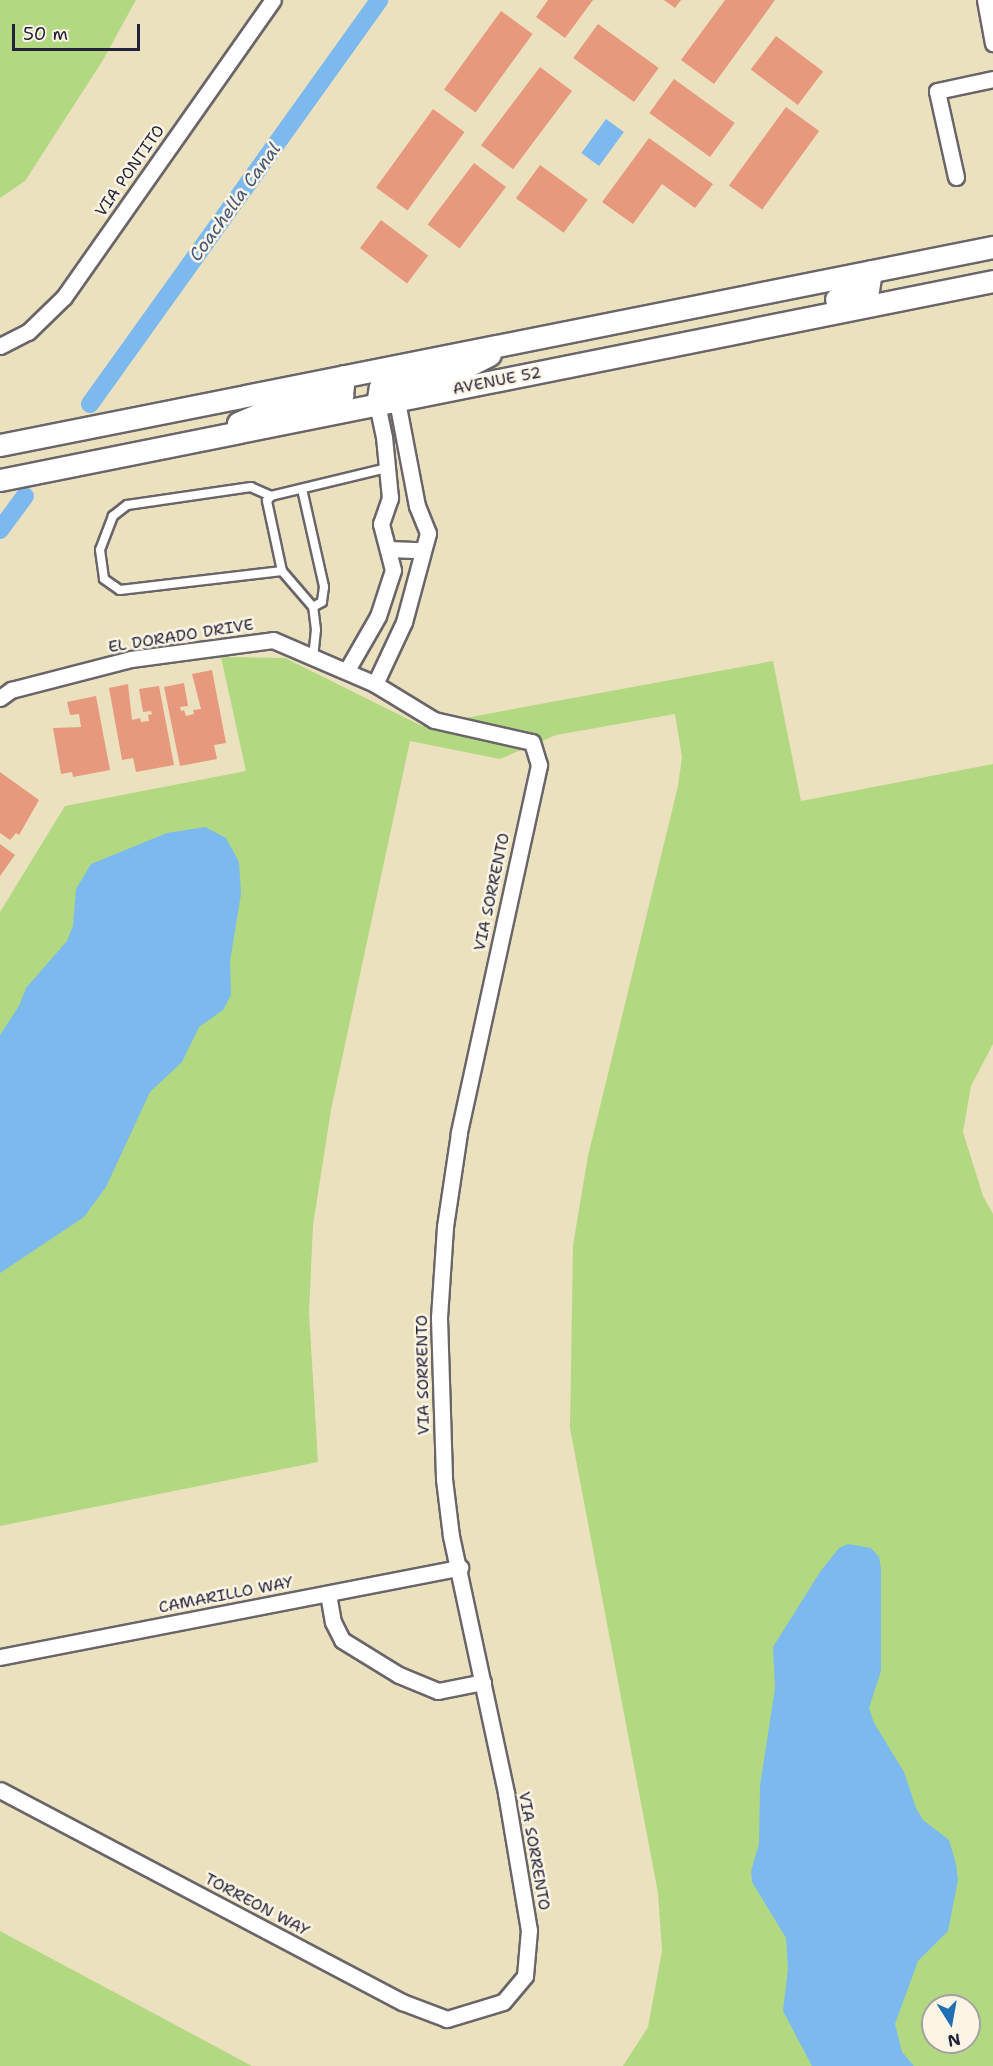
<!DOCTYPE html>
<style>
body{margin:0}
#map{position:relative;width:993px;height:2066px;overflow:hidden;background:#ece1be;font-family:"Shantell Sans",sans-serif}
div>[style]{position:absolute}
.green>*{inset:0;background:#b2d882}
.water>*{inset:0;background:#7cb9ee;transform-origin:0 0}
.canal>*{height:18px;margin:-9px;padding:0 9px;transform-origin:9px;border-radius:9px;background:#7cb9ee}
.building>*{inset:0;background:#e7997d;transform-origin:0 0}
.roads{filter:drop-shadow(2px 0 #696569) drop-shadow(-2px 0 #696569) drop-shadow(0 2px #696569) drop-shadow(0 -2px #696569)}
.lane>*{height:8px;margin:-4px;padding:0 4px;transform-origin:4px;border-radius:4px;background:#fff}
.street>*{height:15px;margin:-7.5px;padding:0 7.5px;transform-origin:7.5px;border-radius:7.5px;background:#fff}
.secondary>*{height:21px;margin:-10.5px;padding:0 10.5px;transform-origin:10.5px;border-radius:10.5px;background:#fff}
span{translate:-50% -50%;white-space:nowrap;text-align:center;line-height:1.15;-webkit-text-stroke:5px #fcf5e5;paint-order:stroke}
.street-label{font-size:16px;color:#22223b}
.water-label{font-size:18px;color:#42577a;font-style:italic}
.north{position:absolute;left:921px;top:1994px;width:60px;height:60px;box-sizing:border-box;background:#fcf5e5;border:2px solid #a5a1a1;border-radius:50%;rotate:169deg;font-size:16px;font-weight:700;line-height:24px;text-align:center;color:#22223b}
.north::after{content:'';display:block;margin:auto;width:21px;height:27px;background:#1f6fb2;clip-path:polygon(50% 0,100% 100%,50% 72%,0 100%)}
.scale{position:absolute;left:12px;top:24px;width:128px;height:27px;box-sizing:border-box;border:3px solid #22223b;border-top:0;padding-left:8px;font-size:18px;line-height:21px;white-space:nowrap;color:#22223b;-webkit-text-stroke:4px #fcf5e5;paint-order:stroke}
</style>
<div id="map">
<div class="green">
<i style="clip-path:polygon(0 0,136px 0,103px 60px,25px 181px,0 198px)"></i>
<i style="clip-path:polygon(evenodd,221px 657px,285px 658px,422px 726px,773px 661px,801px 801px,993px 764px,993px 1044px,971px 1086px,963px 1132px,983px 1196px,993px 1214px,993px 2066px,623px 2066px,648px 2027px,662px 1951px,658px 1893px,570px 1428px,573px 1245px,588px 1156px,678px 786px,682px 757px,675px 714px,556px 735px,500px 759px,410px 741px,331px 1110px,313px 1225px,309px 1312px,318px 1462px,0 1526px,0 912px,65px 806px,246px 771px,221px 657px,933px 2006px,969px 2006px,969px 2042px,933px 2042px,933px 2006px)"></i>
<i style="clip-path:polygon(0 1931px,252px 2066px,0 2066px)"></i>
</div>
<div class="water">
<i style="left:606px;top:119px;width:22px;height:42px;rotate:36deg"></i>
<i style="clip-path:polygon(205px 827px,226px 838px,239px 862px,241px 894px,230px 961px,231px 995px,223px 1010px,199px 1027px,182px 1062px,150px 1092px,106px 1187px,84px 1217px,0 1273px,0 1035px,19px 1006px,26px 988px,67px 941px,73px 926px,76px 889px,91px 864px,167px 833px)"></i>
<i style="clip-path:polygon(848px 1544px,871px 1548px,879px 1557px,881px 1568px,881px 1671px,869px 1708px,874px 1723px,904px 1772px,916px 1808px,923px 1820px,949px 1840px,956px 1864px,958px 1880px,948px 1931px,918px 1961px,895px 2024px,902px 2052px,914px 2066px,812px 2066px,783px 2011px,788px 1969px,786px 1938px,752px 1882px,751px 1871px,759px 1844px,760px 1786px,775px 1688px,773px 1647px,820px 1572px,839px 1548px)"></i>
</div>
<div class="canal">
<i style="left:90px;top:404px;width:497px;rotate:-54.4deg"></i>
<i style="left:0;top:530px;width:42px;rotate:-53.7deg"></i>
</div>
<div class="building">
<i style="clip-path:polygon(548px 0,593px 0,565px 38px,536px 17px)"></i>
<i style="clip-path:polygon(664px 0,681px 0,675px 8px)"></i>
<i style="clip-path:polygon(725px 0,775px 0,714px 84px,681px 60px)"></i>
<i style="left:501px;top:11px;width:39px;height:97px;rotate:36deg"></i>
<i style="left:598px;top:24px;width:75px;height:42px;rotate:36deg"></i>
<i style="left:776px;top:36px;width:59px;height:42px;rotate:37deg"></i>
<i style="left:540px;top:67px;width:40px;height:98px;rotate:37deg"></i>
<i style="left:674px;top:79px;width:75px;height:42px;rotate:36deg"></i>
<i style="left:786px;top:107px;width:41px;height:97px;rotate:36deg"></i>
<i style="left:433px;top:109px;width:39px;height:97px;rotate:36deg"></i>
<i style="clip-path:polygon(649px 138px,713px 184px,695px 208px,662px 184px,633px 224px,602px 202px)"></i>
<i style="left:474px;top:163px;width:40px;height:77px;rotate:37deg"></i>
<i style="left:540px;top:165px;width:59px;height:41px;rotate:36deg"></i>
<i style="left:381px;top:220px;width:59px;height:35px;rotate:37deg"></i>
<i style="clip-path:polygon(212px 670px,226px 743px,214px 745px,217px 759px,180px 766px,164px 687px,184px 683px,188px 706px,180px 707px,181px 711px,184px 710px,186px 716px,194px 714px,193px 710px,201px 709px,192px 674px)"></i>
<i style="clip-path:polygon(128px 684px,132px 720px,140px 718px,141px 722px,149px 721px,148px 715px,152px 714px,151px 711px,143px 712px,139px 689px,159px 686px,174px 765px,136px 772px,133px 758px,122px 760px,109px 688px)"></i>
<i style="clip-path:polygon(96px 696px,110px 770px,73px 777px,72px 772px,61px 774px,53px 728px,81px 727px,79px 714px,70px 715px,67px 702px)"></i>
<i style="clip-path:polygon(0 772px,39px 800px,19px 835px,16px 833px,10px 840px,0 833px)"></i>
<i style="clip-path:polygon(0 844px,15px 855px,0 876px)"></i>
</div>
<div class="roads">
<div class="lane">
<i style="left:302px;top:489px;width:100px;rotate:77.3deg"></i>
<i style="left:324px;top:587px;width:15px;rotate:98deg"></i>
<i style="left:322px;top:602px;width:10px;rotate:151deg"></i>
<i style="left:271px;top:496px;width:22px;rotate:-156deg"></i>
<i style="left:251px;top:487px;width:125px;rotate:171.7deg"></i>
<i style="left:127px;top:505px;width:18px;rotate:142deg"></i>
<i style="left:113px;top:516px;width:36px;rotate:111deg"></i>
<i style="left:100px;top:550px;width:29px;rotate:82deg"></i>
<i style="left:104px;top:579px;width:19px;rotate:35deg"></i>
<i style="left:120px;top:590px;width:163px;rotate:-6.7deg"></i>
<i style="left:313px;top:658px;width:28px;rotate:-84deg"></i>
<i style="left:316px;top:630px;width:23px;rotate:-97deg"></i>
<i style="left:313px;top:607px;width:48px;rotate:-130.7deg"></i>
<i style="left:282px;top:571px;width:72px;rotate:-102.1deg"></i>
<i style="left:267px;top:501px;width:6px;rotate:-51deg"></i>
<i style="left:271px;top:496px;width:119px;rotate:-13.6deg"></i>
</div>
<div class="street">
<i style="left:985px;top:0;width:44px;rotate:79.5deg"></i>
<i style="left:956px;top:177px;width:88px;rotate:-102.5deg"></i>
<i style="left:937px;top:91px;width:57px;rotate:-12.1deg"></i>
<i style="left:0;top:346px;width:31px;rotate:-27deg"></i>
<i style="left:28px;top:332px;width:50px;rotate:-44.2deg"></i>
<i style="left:64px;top:297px;width:363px;rotate:-54.9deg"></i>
<i style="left:388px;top:549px;width:33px;rotate:2deg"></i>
<i style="left:347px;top:670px;width:62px;rotate:-60.1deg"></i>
<i style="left:378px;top:616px;width:48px;rotate:-71.9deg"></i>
<i style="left:393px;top:570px;width:48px;rotate:-104.6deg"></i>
<i style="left:381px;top:524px;width:28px;rotate:-71deg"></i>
<i style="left:390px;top:498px;width:61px;rotate:-95.6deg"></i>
<i style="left:384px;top:437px;width:33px;rotate:-102deg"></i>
<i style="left:375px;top:684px;width:68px;rotate:-64.9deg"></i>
<i style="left:404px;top:622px;width:92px;rotate:-74.9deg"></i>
<i style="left:428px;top:533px;width:29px;rotate:-112deg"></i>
<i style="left:417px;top:506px;width:107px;rotate:-100.8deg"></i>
<i style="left:0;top:698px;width:14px;rotate:-36deg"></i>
<i style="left:11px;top:690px;width:124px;rotate:-14.5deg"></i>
<i style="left:131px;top:659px;width:143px;rotate:-7.6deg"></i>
<i style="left:273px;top:640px;width:111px;rotate:23.3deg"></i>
<i style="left:375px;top:684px;width:69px;rotate:31.4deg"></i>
<i style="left:434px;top:720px;width:100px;rotate:12.7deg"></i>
<i style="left:532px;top:742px;width:24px;rotate:73deg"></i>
<i style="left:539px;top:765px;width:377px;rotate:102.3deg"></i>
<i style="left:459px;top:1133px;width:95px;rotate:98.5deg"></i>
<i style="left:445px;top:1227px;width:91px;rotate:93.8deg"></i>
<i style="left:439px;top:1318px;width:161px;rotate:88.2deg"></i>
<i style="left:444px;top:1479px;width:57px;rotate:83deg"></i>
<i style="left:451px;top:1536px;width:263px;rotate:77.9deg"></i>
<i style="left:506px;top:1793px;width:139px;rotate:80.5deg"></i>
<i style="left:529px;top:1930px;width:46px;rotate:95deg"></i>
<i style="left:525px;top:1976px;width:34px;rotate:130deg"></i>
<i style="left:503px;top:2002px;width:59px;rotate:163.1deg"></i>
<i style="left:447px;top:2019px;width:48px;rotate:-159.3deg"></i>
<i style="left:402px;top:2002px;width:454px;rotate:-152.2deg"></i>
<i style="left:328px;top:1594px;width:28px;rotate:80deg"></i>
<i style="left:333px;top:1622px;width:20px;rotate:63deg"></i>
<i style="left:342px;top:1640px;width:67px;rotate:31.6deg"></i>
<i style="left:399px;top:1675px;width:42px;rotate:22.3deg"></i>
<i style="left:438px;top:1691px;width:46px;rotate:-11.3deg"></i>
<i style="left:0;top:1657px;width:469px;rotate:-11deg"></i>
</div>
<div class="secondary">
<i style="left:836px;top:299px;width:33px;rotate:-16deg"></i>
<i style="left:868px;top:290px;width:19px;rotate:-81deg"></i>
<i style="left:377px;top:405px;width:18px;rotate:-81deg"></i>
<i style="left:380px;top:387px;width:84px;rotate:-12.4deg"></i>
<i style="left:462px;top:369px;width:31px;rotate:-27deg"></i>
<i style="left:238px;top:423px;width:26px;rotate:-23deg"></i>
<i style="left:262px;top:413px;width:74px;rotate:-11.8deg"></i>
<i style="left:334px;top:398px;width:9px;rotate:-21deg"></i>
<i style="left:342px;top:395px;width:19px;rotate:-84deg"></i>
<i style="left:0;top:445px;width:1013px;rotate:-11.28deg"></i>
<i style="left:0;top:480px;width:1013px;rotate:-11.33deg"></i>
</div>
</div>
<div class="street-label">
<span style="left:130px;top:171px;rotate:-55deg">VIA PONTITO</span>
<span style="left:497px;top:381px;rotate:-11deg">AVENUE 52</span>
<span style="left:181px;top:636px;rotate:-9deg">EL DORADO DRIVE</span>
<span style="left:492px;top:892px;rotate:-78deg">VIA SORRENTO</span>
<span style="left:423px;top:1375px;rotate:-91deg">VIA SORRENTO</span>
<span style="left:226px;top:1595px;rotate:-11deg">CAMARILLO WAY</span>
<span style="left:534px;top:1851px;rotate:80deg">VIA SORRENTO</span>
<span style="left:257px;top:1905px;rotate:28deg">TORREON WAY</span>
</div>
<div class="water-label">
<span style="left:235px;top:202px;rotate:-54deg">Coachella Canal</span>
</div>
<div class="north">N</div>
<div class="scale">50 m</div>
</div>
